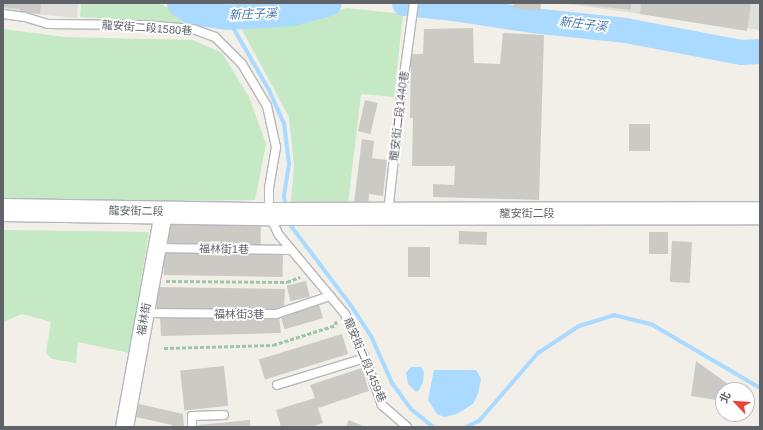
<!DOCTYPE html>
<meta charset="utf-8">
<style>
body{margin:0}
#map{position:relative;width:763px;height:430px;overflow:hidden;background:#f1efe8;font-family:Arial,"Noto Sans TC",sans-serif}
div>[style]{position:absolute}
.industrial>*{inset:0;background:#e0deda}
.green>*{inset:0;background:#c5e8c5}
.water>*{inset:0;background:#aadaff}
.stream>*{height:4px;margin:-2px;padding:0 2px;transform-origin:2px;border-radius:2px;background:#aadaff}
.river>*{height:25px;margin:-12.5px;padding:0 12.5px;transform-origin:12.5px;border-radius:12.5px;background:#aadaff}
.building>*{inset:0;background:#cccac5;transform-origin:0 0}
.path>*{height:2.5px;margin-top:-1.25px;transform-origin:0;background:repeating-linear-gradient(90deg,#9cc7a9 0 4px,transparent 0 6px)}
.roads{filter:drop-shadow(1px 0 #b5b8bc) drop-shadow(-1px 0 #b5b8bc) drop-shadow(0 1px #b5b8bc) drop-shadow(0 -1px #b5b8bc)}
.lane>*{height:8px;margin:-4px;padding:0 4px;transform-origin:4px;border-radius:4px;background:#fff}
.street>*{height:17px;margin:-8.5px;padding:0 8.5px;transform-origin:8.5px;border-radius:8.5px;background:#fff}
.secondary>*{height:22px;margin:-11px;padding:0 11px;transform-origin:11px;border-radius:11px;background:#fff}
span{translate:-50% -50%;white-space:nowrap;text-align:center;line-height:1.15;-webkit-text-stroke:3.5px #fff;paint-order:stroke}
.street-label{font-size:11px;color:#5f6368}
.water-label{font-size:12px;color:#4174aa;font-style:italic}
.frame{position:absolute;inset:0;border:4px solid #5f6368;pointer-events:none}
.north{position:absolute;left:715px;top:382px;width:40px;height:40px;box-sizing:border-box;background:#fff;border:1px solid #bfc1c3;border-radius:50%;rotate:295deg;font-size:11px;font-weight:700;line-height:16px;text-align:center;color:#5f6368}
.north::after{content:'';display:block;margin:auto;width:14px;height:18px;background:#ea4335;clip-path:polygon(50% 0,100% 100%,50% 72%,0 100%)}
</style>
<div id="map">
<div class="industrial">
<i style="clip-path:polygon(3px 3px,78px 3px,77px 18px,3px 11px)"></i>
<i style="clip-path:polygon(560px 3px,760px 3px,760px 30px)"></i>
</div>
<div class="green">
<i style="clip-path:polygon(81px 3px,159px 3px,197px 22px,195px 26px,154px 21px,80px 17px)"></i>
<i style="clip-path:polygon(205px 3px,296px 3px,288px 6px,227px 7px)"></i>
<i style="clip-path:polygon(347px 8px,403px 14px,394px 97px,361px 94px,348px 204px,291px 202px,294px 166px,289px 117px,240px 26px,294px 25px)"></i>
<i style="clip-path:polygon(3px 29px,64px 37px,193px 40px,222px 53px,249px 97px,266px 144px,255px 200px,3px 203px)"></i>
<i style="clip-path:polygon(3px 230px,149px 232px,129px 353px,78px 342px,76px 363px,52px 359px,46px 353px,51px 322px,22px 314px,3px 322px)"></i>
</div>
<div class="water">
<i style="clip-path:polygon(411px 367px,421px 367px,424px 372px,423px 382px,419px 390px,416px 392px,408px 384px,406px 373px)"></i>
<i style="clip-path:polygon(434px 370px,476px 370px,481px 379px,478px 394px,473px 404px,457px 414px,444px 417px,437px 414px,428px 400px)"></i>
</div>
<div class="stream">
<i style="left:227px;top:17px;width:84px;rotate:60.1deg"></i>
<i style="left:269px;top:90px;width:36px;rotate:66deg"></i>
<i style="left:284px;top:123px;width:41px;rotate:83deg"></i>
<i style="left:289px;top:164px;width:33px;rotate:99deg"></i>
<i style="left:284px;top:197px;width:10px;rotate:79deg"></i>
<i style="left:288px;top:222px;width:106px;rotate:53deg"></i>
<i style="left:352px;top:307px;width:35px;rotate:57deg"></i>
<i style="left:371px;top:336px;width:51px;rotate:65.9deg"></i>
<i style="left:392px;top:383px;width:32px;rotate:54deg"></i>
<i style="left:411px;top:409px;width:28px;rotate:39deg"></i>
<i style="left:466px;top:427px;width:14px;rotate:-25deg"></i>
<i style="left:479px;top:421px;width:90px;rotate:-49.1deg"></i>
<i style="left:538px;top:353px;width:49px;rotate:-33.4deg"></i>
<i style="left:579px;top:326px;width:37px;rotate:-17deg"></i>
<i style="left:614px;top:315px;width:38px;rotate:14deg"></i>
<i style="left:651px;top:324px;width:126px;rotate:30.4deg"></i>
</div>
<div class="river">
<i style="left:179px;top:3px;width:16px;rotate:35deg"></i>
<i style="left:192px;top:12px;width:35px;rotate:8deg"></i>
<i style="left:227px;top:17px;width:65px;rotate:-3.5deg"></i>
<i style="left:292px;top:13px;width:38px;rotate:-15deg"></i>
<i style="left:404px;top:3px;width:48px;rotate:5.9deg"></i>
<i style="left:452px;top:8px;width:81px;rotate:8.5deg"></i>
<i style="left:532px;top:20px;width:94px;rotate:6.1deg"></i>
<i style="left:625px;top:30px;width:118px;rotate:10.7deg"></i>
<i style="left:741px;top:52px;width:19px;rotate:-3deg"></i>
</div>
<div class="building">
<i style="clip-path:polygon(3px 3px,41px 3px,40px 14px,20px 12px,20px 9px,3px 7px)"></i>
<i style="clip-path:polygon(514px 3px,541px 3px,540px 11px,513px 8px)"></i>
<i style="clip-path:polygon(571px 3px,631px 3px,631px 10px)"></i>
<i style="clip-path:polygon(641px 3px,751px 3px,747px 31px,640px 14px)"></i>
<i style="clip-path:polygon(473px 28px,474px 63px,500px 64px,503px 33px,544px 35px,539px 200px,433px 197px,433px 184px,454px 185px,455px 166px,412px 166px,413px 118px,410px 118px,411px 54px,423px 54px,424px 29px)"></i>
<i style="left:365px;top:100px;width:13px;height:32px;rotate:13deg"></i>
<i style="left:629px;top:124px;width:21px;height:27px"></i>
<i style="clip-path:polygon(362px 139px,374px 141px,372px 158px,387px 160px,383px 196px,369px 194px,368px 205px,354px 203px)"></i>
<i style="left:166px;top:221px;width:95px;height:24px;rotate:1deg"></i>
<i style="left:459px;top:231px;width:28px;height:13px;rotate:2deg"></i>
<i style="left:649px;top:232px;width:19px;height:22px"></i>
<i style="left:672px;top:241px;width:20px;height:41px;rotate:3deg"></i>
<i style="left:408px;top:247px;width:22px;height:30px"></i>
<i style="left:164px;top:250px;width:119px;height:25px;rotate:1deg"></i>
<i style="left:306px;top:281px;width:16px;height:20px;rotate:76deg"></i>
<i style="clip-path:polygon(157px 287px,285px 289px,284px 309px,275px 313px,157px 311px)"></i>
<i style="left:318px;top:301px;width:18px;height:40px;rotate:74deg"></i>
<i style="clip-path:polygon(160px 316px,279px 316px,281px 333px,161px 336px)"></i>
<i style="left:342px;top:334px;width:21px;height:87px;rotate:73deg"></i>
<i style="clip-path:polygon(696px 361px,735px 389px,734px 390px,723px 390px,723px 401px,691px 396px)"></i>
<i style="left:224px;top:366px;width:40px;height:44px;rotate:84deg"></i>
<i style="clip-path:polygon(362px 368px,369px 391px,318px 408px,323px 423px,311px 427px,281px 427px,276px 410px,315px 398px,310px 385px)"></i>
<i style="clip-path:polygon(139px 404px,183px 414px,184px 427px,171px 427px,172px 425px,136px 417px)"></i>
<i style="clip-path:polygon(250px 420px,250px 427px,199px 427px,198px 425px)"></i>
<i style="clip-path:polygon(349px 420px,365px 427px,346px 427px)"></i>
</div>
<div class="path">
<i style="left:166px;top:281px;width:121px;rotate:0.5deg"></i>
<i style="left:287px;top:282px;width:14px;rotate:-21deg"></i>
<i style="left:164px;top:348px;width:109px;rotate:-1.6deg"></i>
<i style="left:273px;top:345px;width:66px;rotate:-17.6deg"></i>
<i style="left:336px;top:325px;width:4px;rotate:-104deg"></i>
</div>
<div class="roads">
<div class="lane">
<i style="left:3px;top:14px;width:22px;rotate:8deg"></i>
<i style="left:25px;top:17px;width:24px;rotate:17deg"></i>
<i style="left:48px;top:24px;width:96px;rotate:0.6deg"></i>
<i style="left:144px;top:25px;width:49px;rotate:4.7deg"></i>
<i style="left:193px;top:29px;width:23px;rotate:20deg"></i>
<i style="left:215px;top:37px;width:38px;rotate:45deg"></i>
<i style="left:242px;top:64px;width:49px;rotate:59.2deg"></i>
<i style="left:267px;top:106px;width:42px;rotate:77.6deg"></i>
<i style="left:276px;top:147px;width:42px;rotate:99.7deg"></i>
<i style="left:269px;top:188px;width:26px;rotate:90deg"></i>
<i style="left:269px;top:214px;width:23px;rotate:65deg"></i>
<i style="left:279px;top:235px;width:103px;rotate:50.1deg"></i>
<i style="left:345px;top:314px;width:48px;rotate:65.6deg"></i>
<i style="left:365px;top:358px;width:50px;rotate:70.1deg"></i>
<i style="left:382px;top:405px;width:33px;rotate:41deg"></i>
<i style="left:388px;top:213px;width:102px;rotate:-83.8deg"></i>
<i style="left:399px;top:112px;width:110px;rotate:-82.2deg"></i>
<i style="left:157px;top:248px;width:134px;rotate:0.9deg"></i>
<i style="left:145px;top:313px;width:131px;rotate:0.4deg"></i>
<i style="left:276px;top:314px;width:57px;rotate:-18.4deg"></i>
<i style="left:277px;top:385px;width:92px;rotate:-17.1deg"></i>
<i style="left:192px;top:427px;width:11px;rotate:-90deg"></i>
<i style="left:192px;top:416px;width:32px;rotate:-2deg"></i>
</div>
<div class="street">
<i style="left:124px;top:427px;width:219px;rotate:-79.7deg"></i>
</div>
<div class="secondary">
<i style="left:3px;top:210px;width:266px;rotate:0.9deg"></i>
<i style="left:269px;top:214px;width:491px;rotate:-0.1deg"></i>
</div>
</div>
<div class="street-label">
<span style="left:147px;top:28px;rotate:4deg">龍安街二段1580巷</span>
<span style="left:399px;top:116px;rotate:-83deg">龍安街二段1440巷</span>
<span style="left:136px;top:211px;rotate:1deg">龍安街二段</span>
<span style="left:527px;top:213px">龍安街二段</span>
<span style="left:224px;top:249px;rotate:1deg">福林街1巷</span>
<span style="left:239px;top:314px">福林街3巷</span>
<span style="left:144px;top:319px;rotate:-80deg">福林街</span>
<span style="left:365px;top:360px;rotate:67deg">龍安街二段1459巷</span>
</div>
<div class="water-label">
<span style="left:253px;top:15px;rotate:-2deg">新庄子溪</span>
<span style="left:583px;top:25px;rotate:7deg">新庄子溪</span>
</div>
<div class="frame"></div>
<div class="north">北</div>
</div>
